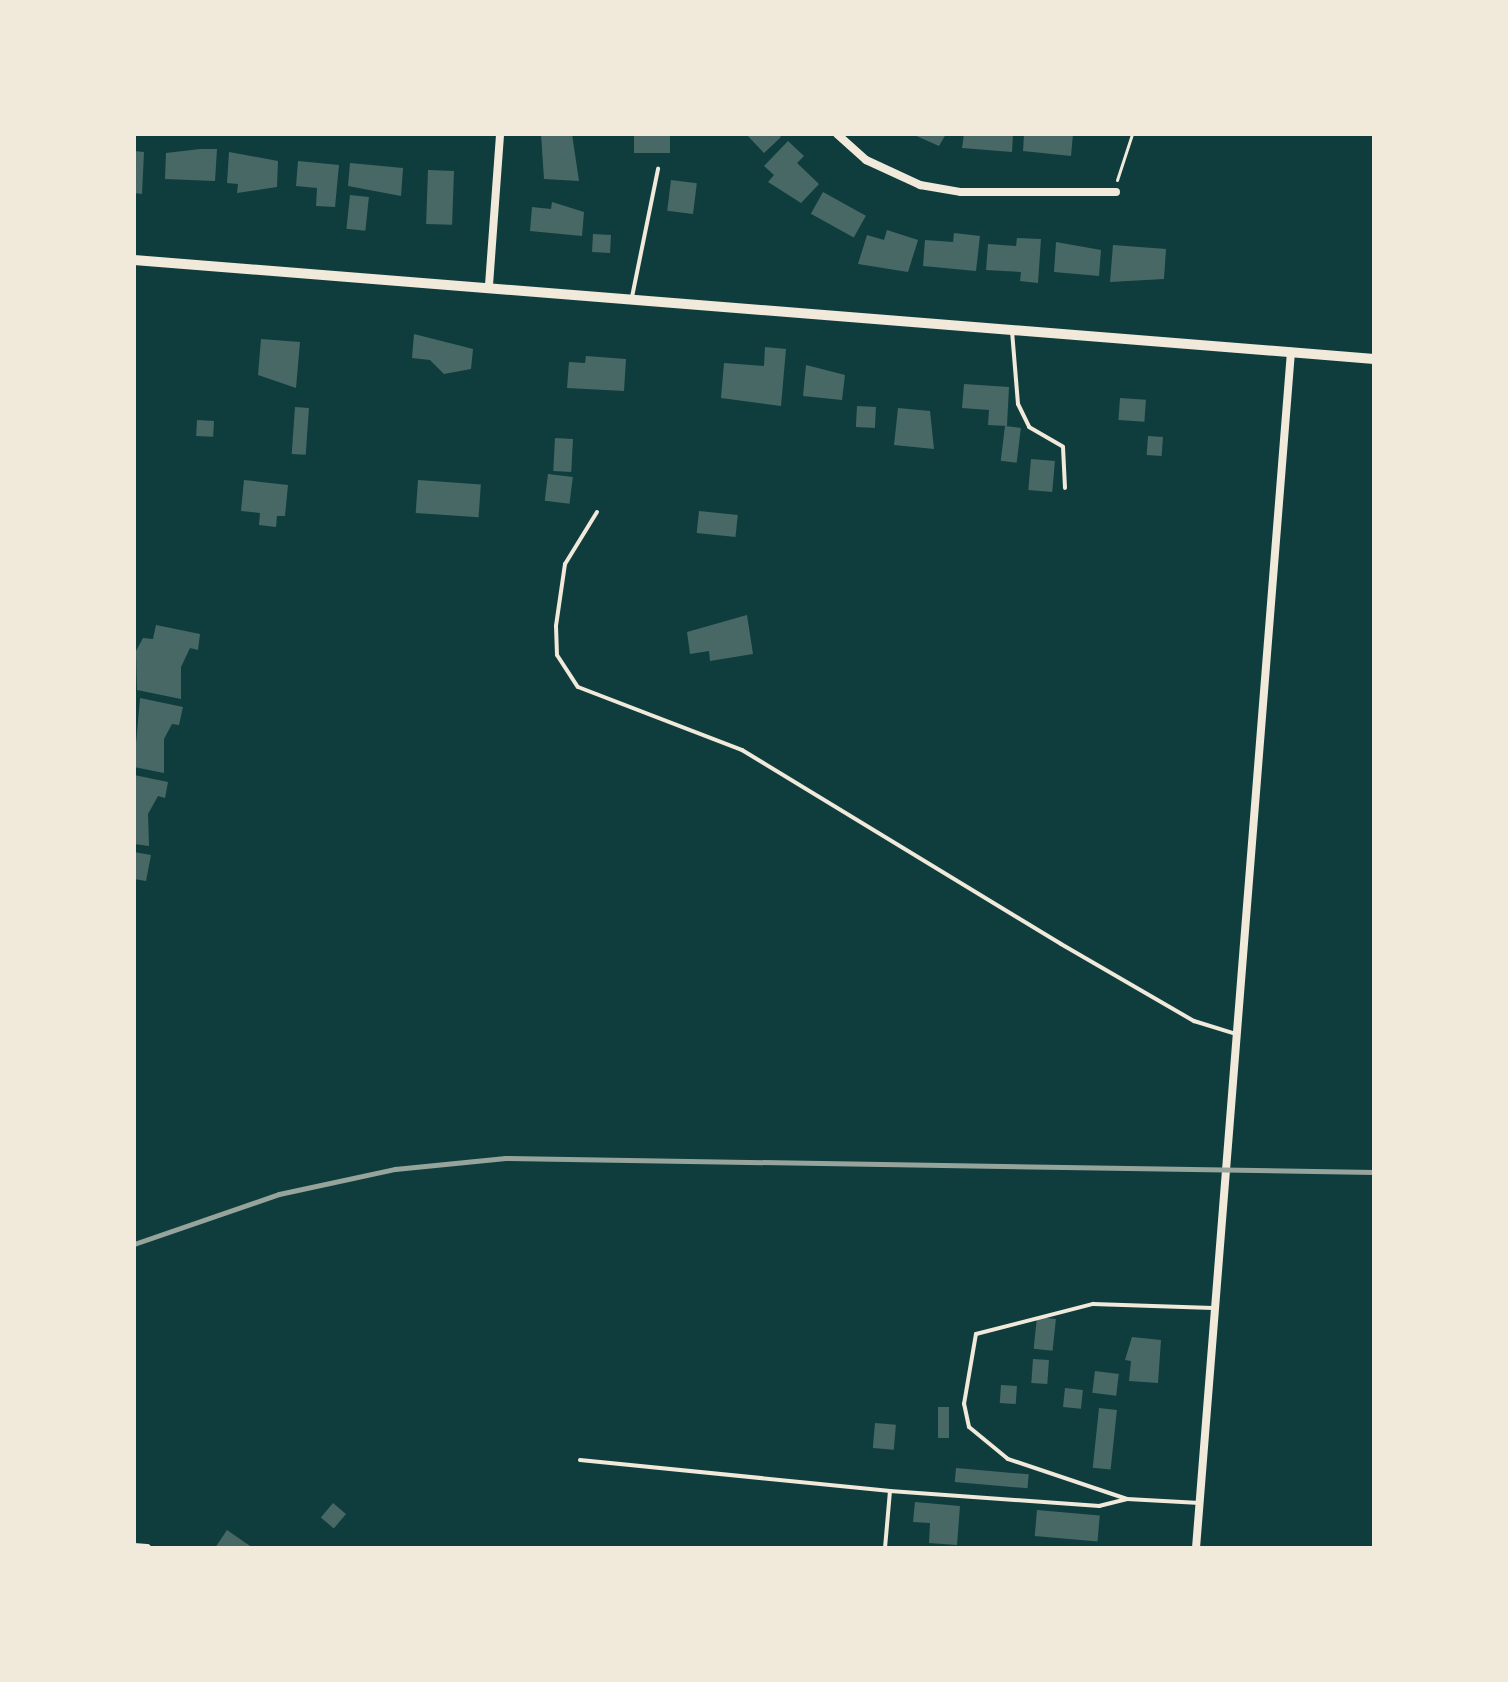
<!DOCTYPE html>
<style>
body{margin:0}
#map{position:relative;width:1508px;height:1682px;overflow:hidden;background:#0f3d3e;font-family:Inter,sans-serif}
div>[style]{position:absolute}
.building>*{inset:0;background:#486865;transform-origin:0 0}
.path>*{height:3px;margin:-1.5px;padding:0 1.5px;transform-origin:1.5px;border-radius:1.5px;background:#f1e9da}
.service>*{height:4px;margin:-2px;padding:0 2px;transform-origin:2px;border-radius:2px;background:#f1e9da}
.minor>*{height:8px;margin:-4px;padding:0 4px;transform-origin:4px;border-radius:4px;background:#f1e9da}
.tertiary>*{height:10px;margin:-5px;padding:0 5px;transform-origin:5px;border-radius:5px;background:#f1e9da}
.rail>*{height:5px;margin:-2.5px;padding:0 2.5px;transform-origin:2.5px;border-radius:2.5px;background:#97a49c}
span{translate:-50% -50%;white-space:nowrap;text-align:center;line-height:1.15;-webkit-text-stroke:8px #f1e9da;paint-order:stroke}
.frame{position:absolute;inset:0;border:136px solid #f1e9da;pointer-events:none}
</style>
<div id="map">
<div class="building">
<i style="clip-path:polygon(541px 134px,572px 134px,579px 181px,544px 179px)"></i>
<i style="left:634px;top:134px;width:36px;height:19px"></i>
<i style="clip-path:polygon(746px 134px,778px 134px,781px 137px,764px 153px)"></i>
<i style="clip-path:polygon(912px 134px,946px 134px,939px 146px)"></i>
<i style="clip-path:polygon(964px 134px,1013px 134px,1012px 152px,962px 148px)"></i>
<i style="clip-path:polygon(1024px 134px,1073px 134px,1071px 156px,1023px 151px)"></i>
<i style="clip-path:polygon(788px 141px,804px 156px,797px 163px,819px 184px,801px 203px,768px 182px,774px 175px,764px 166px)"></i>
<i style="clip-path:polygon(200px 149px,217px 149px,215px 181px,165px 179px,166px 153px)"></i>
<i style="clip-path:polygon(134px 151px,144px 152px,142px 194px,134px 193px)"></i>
<i style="clip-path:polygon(229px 152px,278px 161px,277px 187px,237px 193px,238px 184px,227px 183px)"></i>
<i style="clip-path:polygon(298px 161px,339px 165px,335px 207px,316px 206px,317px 188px,296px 186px)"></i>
<i style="clip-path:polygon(350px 163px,403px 168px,401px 196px,348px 186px)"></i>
<i style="left:428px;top:170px;width:26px;height:54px;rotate:2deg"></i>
<i style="left:671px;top:180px;width:26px;height:31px;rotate:7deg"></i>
<i style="left:823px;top:192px;width:49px;height:25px;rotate:29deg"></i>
<i style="left:350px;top:195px;width:19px;height:34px;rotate:6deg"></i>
<i style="clip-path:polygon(552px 202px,584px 212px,582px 236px,530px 231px,532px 207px,551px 209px)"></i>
<i style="clip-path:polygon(887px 230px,918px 240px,908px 272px,858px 264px,867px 235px,884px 240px)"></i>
<i style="clip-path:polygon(954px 233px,980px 236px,976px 271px,923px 266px,925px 240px,953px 242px)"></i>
<i style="left:593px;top:234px;width:18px;height:18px;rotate:3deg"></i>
<i style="clip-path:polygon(1017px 238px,1041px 239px,1038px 283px,1020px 281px,1021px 272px,986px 270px,988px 244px,1016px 246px)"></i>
<i style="clip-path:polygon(1056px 242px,1101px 250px,1099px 276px,1054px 272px)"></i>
<i style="clip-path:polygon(1113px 245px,1166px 249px,1164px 279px,1110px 282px)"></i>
<i style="clip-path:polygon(414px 334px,473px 349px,471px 369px,444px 374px,430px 360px,412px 358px)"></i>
<i style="clip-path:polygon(261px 339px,300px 342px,296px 388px,258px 375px)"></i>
<i style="clip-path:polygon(765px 347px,786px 349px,781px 406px,721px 398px,724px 363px,764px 366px)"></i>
<i style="clip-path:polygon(586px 356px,626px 359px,624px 391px,567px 388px,569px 362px,585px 363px)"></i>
<i style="clip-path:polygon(806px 365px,845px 375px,842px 400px,803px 396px)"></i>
<i style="clip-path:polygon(964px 384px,1009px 387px,1007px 426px,988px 425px,989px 410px,962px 408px)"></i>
<i style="left:1120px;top:398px;width:26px;height:22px;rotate:4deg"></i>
<i style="left:857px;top:406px;width:19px;height:21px;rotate:3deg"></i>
<i style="left:295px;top:407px;width:14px;height:47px;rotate:4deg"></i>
<i style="clip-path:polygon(898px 408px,930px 411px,934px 449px,894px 445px)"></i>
<i style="left:197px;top:420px;width:17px;height:16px;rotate:3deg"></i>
<i style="left:1005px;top:426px;width:16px;height:35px;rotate:7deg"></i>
<i style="left:1148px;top:436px;width:15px;height:19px;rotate:4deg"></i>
<i style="left:555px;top:438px;width:18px;height:33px;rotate:3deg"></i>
<i style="left:1031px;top:459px;width:24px;height:31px;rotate:5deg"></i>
<i style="left:548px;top:474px;width:25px;height:27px;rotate:7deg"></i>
<i style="clip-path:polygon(244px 480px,288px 485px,285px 516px,277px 516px,276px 527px,259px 525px,260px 513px,241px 511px)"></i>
<i style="left:418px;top:480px;width:63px;height:33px;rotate:4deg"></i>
<i style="left:699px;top:511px;width:39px;height:22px;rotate:6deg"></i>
<i style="clip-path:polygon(747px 615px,753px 654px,710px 661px,709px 651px,690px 654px,687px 632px)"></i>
<i style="clip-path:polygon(156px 625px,200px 634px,198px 650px,190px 648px,181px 667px,181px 699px,137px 690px,136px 651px,143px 638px,153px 639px)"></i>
<i style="clip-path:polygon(140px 698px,183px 707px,179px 725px,172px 724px,164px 739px,164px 773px,134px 767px)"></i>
<i style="clip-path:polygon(134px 775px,168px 782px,165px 798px,158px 796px,148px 814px,149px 846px,134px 844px)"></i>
<i style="clip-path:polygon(134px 852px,151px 855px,146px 881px,134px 879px)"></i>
<i style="left:1037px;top:1317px;width:19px;height:32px;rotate:6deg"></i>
<i style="clip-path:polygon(1132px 1337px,1161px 1340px,1158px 1383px,1129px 1381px,1131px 1361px,1125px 1360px)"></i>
<i style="left:1033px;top:1359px;width:16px;height:24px;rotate:4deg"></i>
<i style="left:1095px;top:1371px;width:24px;height:22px;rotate:7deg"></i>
<i style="left:1001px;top:1385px;width:16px;height:18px;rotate:4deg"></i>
<i style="left:1065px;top:1388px;width:18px;height:19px;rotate:6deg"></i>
<i style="left:938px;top:1407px;width:11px;height:31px"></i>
<i style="left:1099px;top:1408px;width:18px;height:60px;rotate:6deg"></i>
<i style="left:875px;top:1423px;width:21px;height:25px;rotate:5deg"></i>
<i style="left:956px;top:1468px;width:73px;height:14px;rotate:5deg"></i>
<i style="clip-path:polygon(915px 1502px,960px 1506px,957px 1545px,929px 1543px,930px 1523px,913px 1522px)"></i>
<i style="left:333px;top:1503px;width:17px;height:19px;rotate:40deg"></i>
<i style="left:1037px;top:1510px;width:63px;height:26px;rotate:5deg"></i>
<i style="clip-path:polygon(227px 1530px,253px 1548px,215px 1548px)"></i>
</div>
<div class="path">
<i style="left:1117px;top:180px;width:48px;rotate:-71.9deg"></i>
</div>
<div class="service">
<i style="left:632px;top:297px;width:131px;rotate:-78.5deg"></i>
<i style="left:1012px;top:331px;width:73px;rotate:85.3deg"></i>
<i style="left:1018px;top:404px;width:25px;rotate:64deg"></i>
<i style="left:1029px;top:427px;width:39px;rotate:30deg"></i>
<i style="left:1063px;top:447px;width:41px;rotate:87.2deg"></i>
<i style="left:597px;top:512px;width:61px;rotate:121.6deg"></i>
<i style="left:565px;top:564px;width:63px;rotate:98.3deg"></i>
<i style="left:556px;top:626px;width:29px;rotate:88deg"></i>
<i style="left:557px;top:655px;width:38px;rotate:57deg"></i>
<i style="left:578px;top:687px;width:176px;rotate:21deg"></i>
<i style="left:742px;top:750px;width:373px;rotate:31.3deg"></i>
<i style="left:1061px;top:944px;width:154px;rotate:30.1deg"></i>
<i style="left:1194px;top:1021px;width:41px;rotate:17.1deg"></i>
<i style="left:580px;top:1460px;width:312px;rotate:5.7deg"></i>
<i style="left:1127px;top:1499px;width:126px;rotate:-161.4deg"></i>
<i style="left:1008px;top:1459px;width:50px;rotate:-140.6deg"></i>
<i style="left:969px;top:1427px;width:24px;rotate:-102deg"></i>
<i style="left:964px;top:1404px;width:71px;rotate:-80.3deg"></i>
<i style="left:976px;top:1334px;width:121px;rotate:-14.4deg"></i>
<i style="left:1093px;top:1304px;width:120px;rotate:1.9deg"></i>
<i style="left:885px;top:1548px;width:57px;rotate:-85deg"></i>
<i style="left:890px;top:1491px;width:210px;rotate:4.1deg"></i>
<i style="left:1099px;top:1506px;width:29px;rotate:-14deg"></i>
<i style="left:1127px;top:1499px;width:73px;rotate:3.1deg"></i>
</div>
<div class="minor">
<i style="left:837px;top:134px;width:39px;rotate:42deg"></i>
<i style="left:866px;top:160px;width:60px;rotate:24.8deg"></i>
<i style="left:920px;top:185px;width:42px;rotate:9.7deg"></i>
<i style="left:961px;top:192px;width:155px"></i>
<i style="left:489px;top:285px;width:151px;rotate:-85.8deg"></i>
<i style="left:134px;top:1547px;width:13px;rotate:4deg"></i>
<i style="left:1196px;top:1548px;width:1200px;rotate:-85.46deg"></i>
</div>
<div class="tertiary">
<i style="left:134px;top:260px;width:1244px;rotate:4.56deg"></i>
</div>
<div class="rail">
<i style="left:134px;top:1244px;width:153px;rotate:-19deg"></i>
<i style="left:279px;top:1194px;width:119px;rotate:-12.2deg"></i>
<i style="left:395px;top:1169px;width:111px;rotate:-5.7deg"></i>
<i style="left:505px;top:1158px;width:869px;rotate:0.92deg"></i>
</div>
<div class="frame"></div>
</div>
